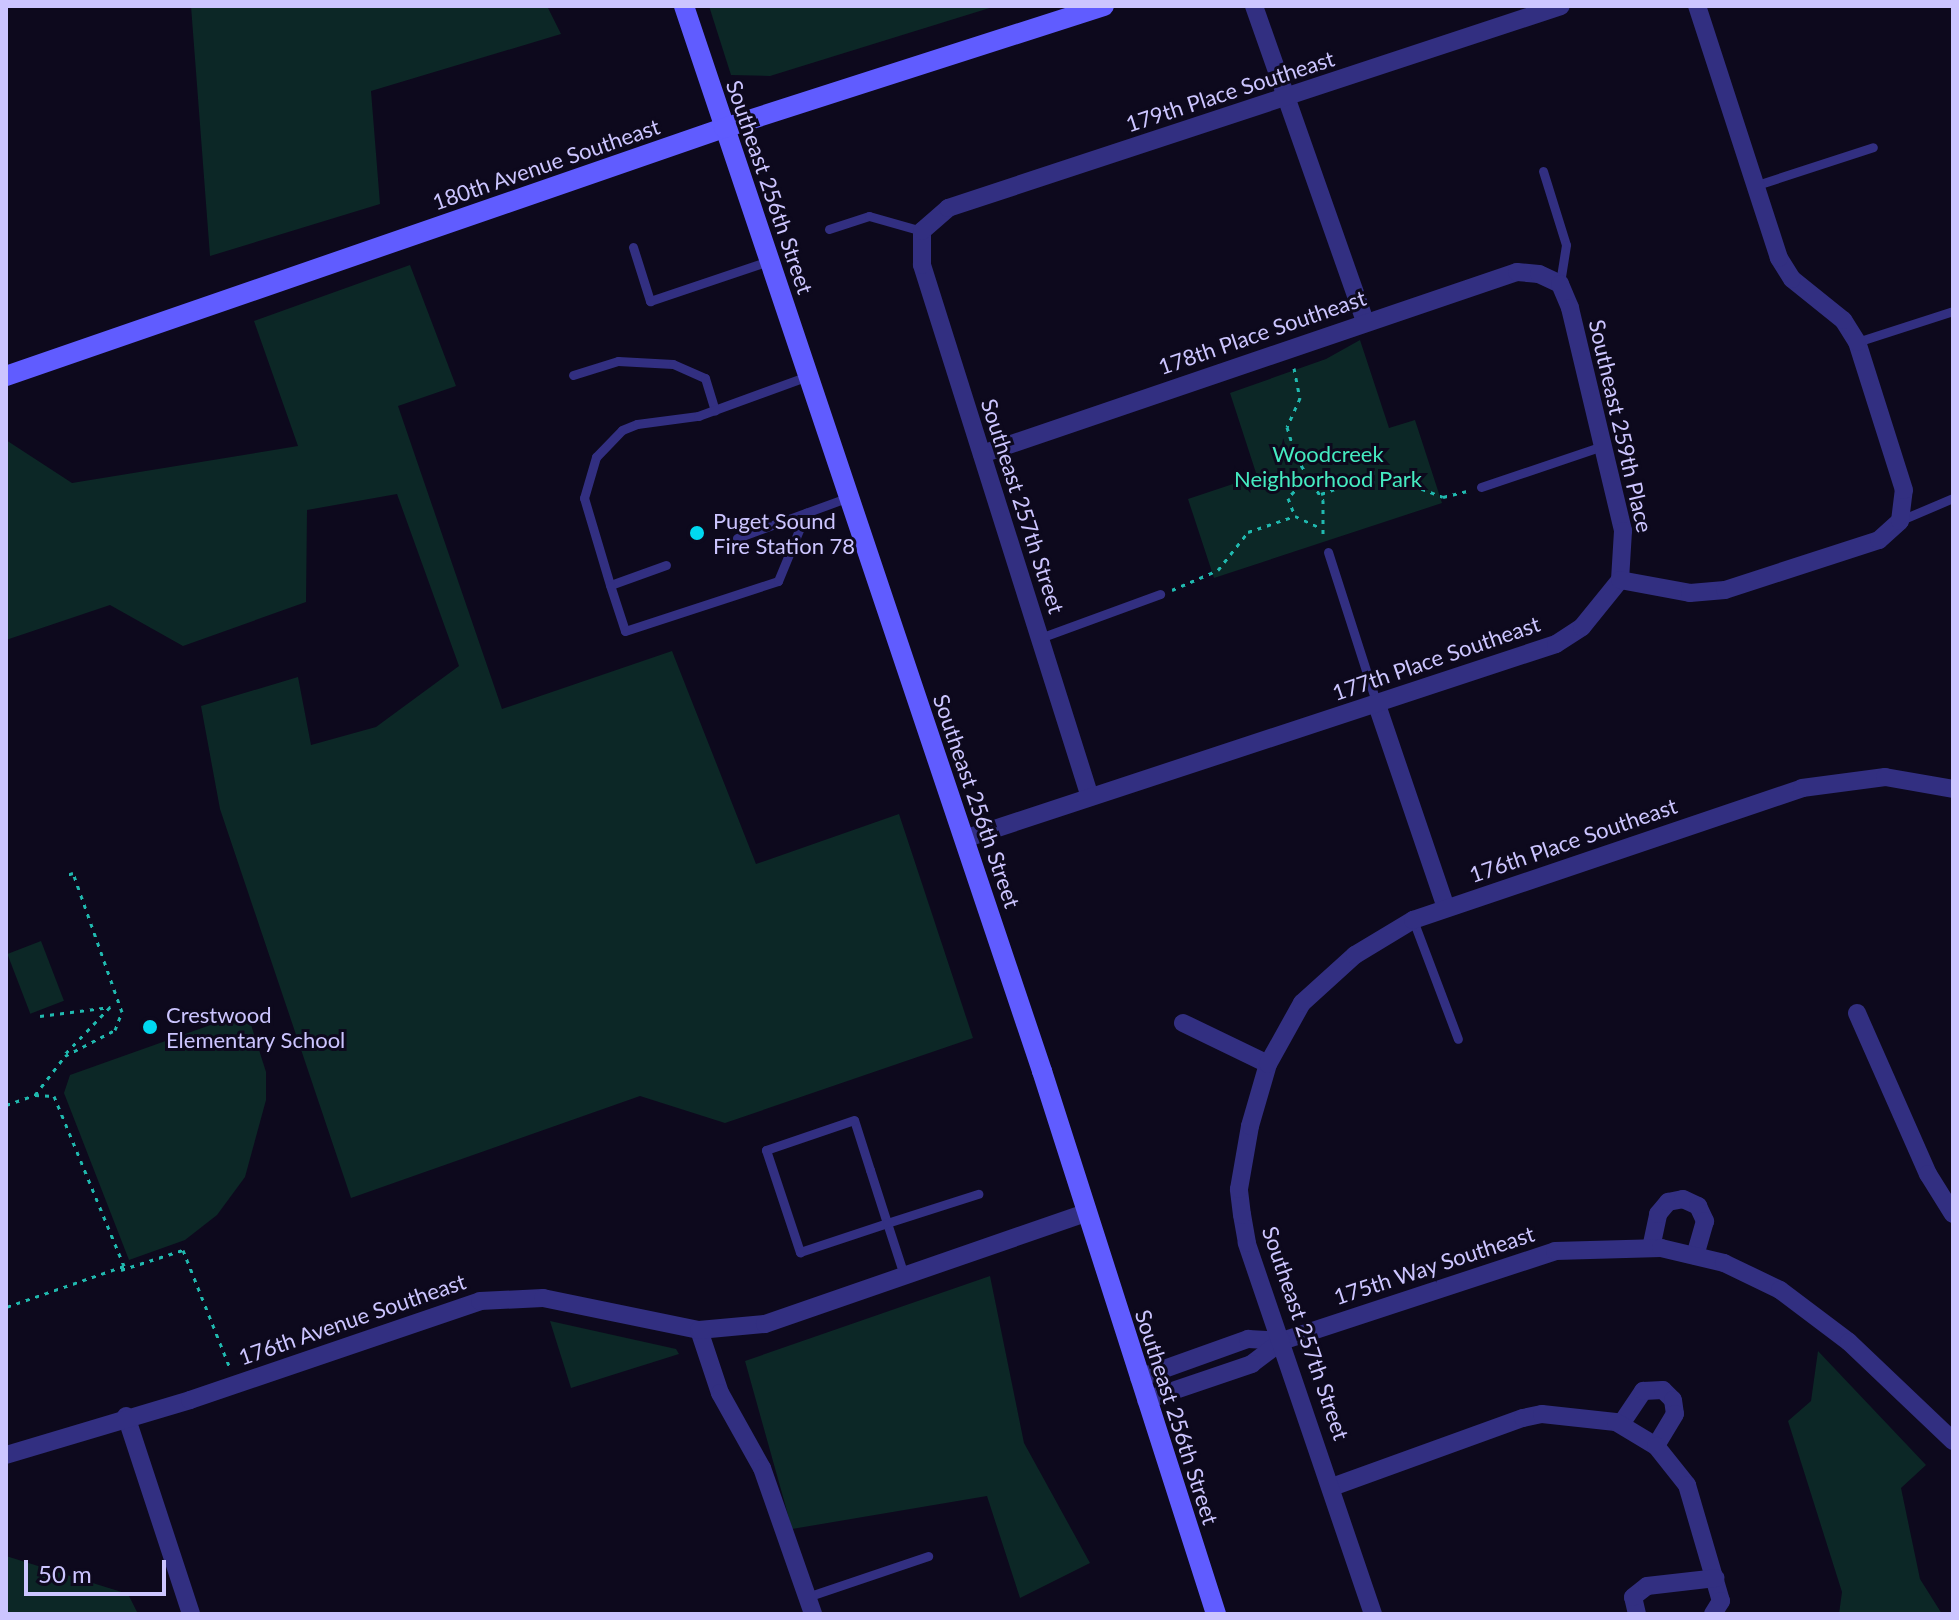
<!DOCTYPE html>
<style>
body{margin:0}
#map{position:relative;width:1959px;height:1620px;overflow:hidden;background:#0d091d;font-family:Lato,sans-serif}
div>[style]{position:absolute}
.green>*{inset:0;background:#0c2726;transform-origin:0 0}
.path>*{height:3px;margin-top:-1.5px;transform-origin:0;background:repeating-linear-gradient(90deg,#20b9af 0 4px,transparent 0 10px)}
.lane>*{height:9px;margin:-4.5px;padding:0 4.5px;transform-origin:4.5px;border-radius:4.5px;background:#322f81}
.street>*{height:18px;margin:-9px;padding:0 9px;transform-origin:9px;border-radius:9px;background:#322f81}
.secondary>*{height:20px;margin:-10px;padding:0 10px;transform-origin:10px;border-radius:10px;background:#605cff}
.dots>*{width:22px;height:22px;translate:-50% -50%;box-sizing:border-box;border:4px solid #0d091d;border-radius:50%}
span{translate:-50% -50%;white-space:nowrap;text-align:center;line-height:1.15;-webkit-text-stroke:6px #0d091d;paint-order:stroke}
.street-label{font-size:22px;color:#ccc5ff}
.park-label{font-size:22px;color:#45ebc1}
.poi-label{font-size:22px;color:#ccc5ff}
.left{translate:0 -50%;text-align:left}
.frame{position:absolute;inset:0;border:8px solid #ccc5ff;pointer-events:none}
.scale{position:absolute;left:24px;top:1560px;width:142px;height:36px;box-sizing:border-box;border:4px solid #ccc5ff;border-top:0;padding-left:10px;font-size:24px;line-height:28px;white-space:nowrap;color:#ccc5ff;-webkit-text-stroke:6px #0d091d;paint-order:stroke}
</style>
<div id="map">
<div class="green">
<i style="clip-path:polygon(191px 6px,547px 6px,561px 34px,371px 91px,380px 204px,210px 256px)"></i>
<i style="clip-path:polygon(709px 6px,996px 6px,770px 76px,731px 75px)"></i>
<i style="clip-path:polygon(410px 265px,456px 386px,398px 406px,502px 709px,672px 651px,756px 864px,899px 814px,973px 1038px,725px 1123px,640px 1096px,351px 1198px,220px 809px,201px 706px,298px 677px,311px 745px,376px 727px,459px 666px,397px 494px,307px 510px,306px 602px,183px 646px,110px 605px,6px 640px,6px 440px,72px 483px,298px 446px,254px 321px)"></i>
<i style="clip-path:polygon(1360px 340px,1389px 428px,1415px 420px,1442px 503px,1214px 578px,1188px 499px,1257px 476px,1230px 393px,1326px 359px)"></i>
<i style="left:41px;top:941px;width:64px;height:36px;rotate:69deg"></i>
<i style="clip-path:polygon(247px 1012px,266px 1072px,266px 1100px,245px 1177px,217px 1215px,185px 1240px,129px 1260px,64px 1093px,70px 1075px)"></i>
<i style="clip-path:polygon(990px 1276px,1024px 1443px,1090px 1563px,1020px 1598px,987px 1496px,792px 1529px,745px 1361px)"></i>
<i style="clip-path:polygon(550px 1321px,676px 1349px,679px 1354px,571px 1388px)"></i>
<i style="clip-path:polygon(1818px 1351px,1926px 1465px,1901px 1488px,1920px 1579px,1942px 1614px,1839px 1614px,1842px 1592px,1788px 1421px,1811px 1401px)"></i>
<i style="clip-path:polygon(6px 1556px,128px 1594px,138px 1614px,6px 1614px)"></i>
</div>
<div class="path">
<i style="left:1294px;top:368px;width:31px;rotate:79deg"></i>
<i style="left:1300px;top:398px;width:32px;rotate:114deg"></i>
<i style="left:1287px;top:427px;width:31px;rotate:73deg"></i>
<i style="left:1296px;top:457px;width:51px;rotate:57.9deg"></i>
<i style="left:1323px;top:500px;width:38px;rotate:90deg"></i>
<i style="left:1373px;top:461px;width:22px;rotate:90deg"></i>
<i style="left:1308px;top:477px;width:29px;rotate:134deg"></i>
<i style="left:1288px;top:498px;width:19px;rotate:69deg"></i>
<i style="left:1295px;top:516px;width:26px;rotate:25deg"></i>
<i style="left:1321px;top:494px;width:41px;rotate:-19.7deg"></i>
<i style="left:1360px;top:480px;width:52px;rotate:5.5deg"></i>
<i style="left:1412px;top:485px;width:33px;rotate:21deg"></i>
<i style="left:1443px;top:497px;width:25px;rotate:-14deg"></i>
<i style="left:1172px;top:590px;width:50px;rotate:-23.5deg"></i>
<i style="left:1218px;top:570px;width:48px;rotate:-51.7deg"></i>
<i style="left:1248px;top:532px;width:50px;rotate:-18.8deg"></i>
<i style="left:40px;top:1016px;width:71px;rotate:-7.3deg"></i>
<i style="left:110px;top:1007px;width:65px;rotate:133.8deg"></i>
<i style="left:35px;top:1095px;width:49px;rotate:-52.4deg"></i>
<i style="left:65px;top:1056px;width:56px;rotate:-27.5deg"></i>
<i style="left:115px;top:1030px;width:19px;rotate:-69deg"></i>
<i style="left:122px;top:1012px;width:147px;rotate:-109.4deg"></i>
<i style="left:73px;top:873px;width:6px;rotate:162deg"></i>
<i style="left:6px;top:1105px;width:31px;rotate:-19deg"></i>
<i style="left:35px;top:1095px;width:19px;rotate:3deg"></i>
<i style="left:54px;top:1096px;width:184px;rotate:67.6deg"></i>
<i style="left:124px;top:1266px;width:125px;rotate:160.8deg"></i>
<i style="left:121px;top:1270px;width:65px;rotate:-17.9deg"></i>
<i style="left:183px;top:1250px;width:127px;rotate:68.3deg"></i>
</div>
<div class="lane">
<i style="left:1543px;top:171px;width:77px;rotate:72.7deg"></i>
<i style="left:1566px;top:245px;width:39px;rotate:99deg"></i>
<i style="left:1754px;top:186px;width:125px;rotate:-18.1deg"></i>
<i style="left:829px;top:229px;width:42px;rotate:-18deg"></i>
<i style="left:869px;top:216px;width:55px;rotate:15.8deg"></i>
<i style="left:633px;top:247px;width:57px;rotate:72.5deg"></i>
<i style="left:650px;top:301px;width:126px;rotate:-18.6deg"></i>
<i style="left:1857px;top:342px;width:101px;rotate:-17.9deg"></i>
<i style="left:573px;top:375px;width:47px;rotate:-17.3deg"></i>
<i style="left:618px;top:361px;width:55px;rotate:3.1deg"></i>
<i style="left:673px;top:364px;width:35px;rotate:24deg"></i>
<i style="left:705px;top:378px;width:34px;rotate:73deg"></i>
<i style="left:1481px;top:487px;width:129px;rotate:-18.6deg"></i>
<i style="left:1901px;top:520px;width:56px;rotate:-22.9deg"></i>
<i style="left:737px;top:538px;width:119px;rotate:-20.1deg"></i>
<i style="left:1328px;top:552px;width:161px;rotate:72.2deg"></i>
<i style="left:666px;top:565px;width:59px;rotate:160.3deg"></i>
<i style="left:610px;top:585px;width:91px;rotate:-106.6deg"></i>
<i style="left:584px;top:498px;width:43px;rotate:-73.7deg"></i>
<i style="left:596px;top:457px;width:37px;rotate:-46deg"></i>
<i style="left:622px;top:430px;width:16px;rotate:-22deg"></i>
<i style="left:637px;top:424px;width:62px;rotate:-7.5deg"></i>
<i style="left:698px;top:416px;width:117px;rotate:-20deg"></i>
<i style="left:610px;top:585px;width:48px;rotate:71.9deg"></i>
<i style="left:625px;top:631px;width:161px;rotate:-18.1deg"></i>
<i style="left:778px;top:581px;width:74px;rotate:-67.6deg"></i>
<i style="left:1040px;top:638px;width:128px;rotate:-20.1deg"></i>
<i style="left:1413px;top:920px;width:127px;rotate:69.3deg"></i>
<i style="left:904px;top:1275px;width:55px;rotate:-108.1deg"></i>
<i style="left:887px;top:1223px;width:56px;rotate:-107.8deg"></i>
<i style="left:870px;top:1170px;width:52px;rotate:-107.7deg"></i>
<i style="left:854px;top:1120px;width:93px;rotate:161.2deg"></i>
<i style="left:766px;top:1150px;width:108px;rotate:71.6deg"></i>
<i style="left:800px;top:1252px;width:92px;rotate:-18.4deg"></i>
<i style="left:887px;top:1223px;width:96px;rotate:-17.7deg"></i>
<i style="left:807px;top:1597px;width:128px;rotate:-18.7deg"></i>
</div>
<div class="street">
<i style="left:1254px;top:6px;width:335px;rotate:70.6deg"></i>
<i style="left:982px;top:454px;width:565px;rotate:-18.79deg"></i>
<i style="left:1517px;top:272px;width:22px;rotate:5deg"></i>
<i style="left:1539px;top:274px;width:23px;rotate:25deg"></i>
<i style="left:1560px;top:284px;width:26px;rotate:67deg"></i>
<i style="left:1570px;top:308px;width:229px;rotate:76.6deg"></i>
<i style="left:1623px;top:531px;width:49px;rotate:93.5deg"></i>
<i style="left:1377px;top:705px;width:214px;rotate:71.2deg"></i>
<i style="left:1089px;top:794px;width:555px;rotate:-107.52deg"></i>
<i style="left:922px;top:265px;width:34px;rotate:-90deg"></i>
<i style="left:922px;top:231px;width:35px;rotate:-41deg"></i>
<i style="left:948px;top:208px;width:645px;rotate:-18.24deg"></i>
<i style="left:964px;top:839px;width:623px;rotate:-18.23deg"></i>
<i style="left:1556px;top:644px;width:31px;rotate:-33deg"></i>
<i style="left:1582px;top:627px;width:60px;rotate:-51deg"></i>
<i style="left:1620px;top:580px;width:71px;rotate:10.5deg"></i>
<i style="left:1690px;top:593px;width:35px;rotate:-5deg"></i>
<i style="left:1725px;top:590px;width:162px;rotate:-18deg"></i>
<i style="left:1879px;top:540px;width:28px;rotate:-42deg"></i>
<i style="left:1900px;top:521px;width:31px;rotate:-83deg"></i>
<i style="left:1904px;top:490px;width:155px;rotate:-107.6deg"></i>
<i style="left:1857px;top:342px;width:26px;rotate:-122deg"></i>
<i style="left:1843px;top:320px;width:65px;rotate:-141.2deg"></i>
<i style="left:1792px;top:279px;width:25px;rotate:-122deg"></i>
<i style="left:1779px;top:258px;width:265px;rotate:-108deg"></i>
<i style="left:1857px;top:1013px;width:176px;rotate:66.2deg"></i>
<i style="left:1928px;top:1174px;width:47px;rotate:58deg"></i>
<i style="left:1183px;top:1023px;width:94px;rotate:25.8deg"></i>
<i style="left:1651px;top:1248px;width:35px;rotate:-78deg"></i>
<i style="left:1658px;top:1214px;width:16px;rotate:-50deg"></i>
<i style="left:1668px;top:1202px;width:15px;rotate:-11deg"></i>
<i style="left:1683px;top:1199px;width:17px;rotate:25deg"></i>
<i style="left:1698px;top:1206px;width:17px;rotate:65deg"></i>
<i style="left:1705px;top:1221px;width:36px;rotate:106deg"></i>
<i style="left:699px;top:1330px;width:66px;rotate:71.6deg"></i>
<i style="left:720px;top:1393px;width:86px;rotate:60.8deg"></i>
<i style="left:762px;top:1468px;width:155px;rotate:70.7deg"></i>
<i style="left:1282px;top:1341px;width:287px;rotate:-18.2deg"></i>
<i style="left:1555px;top:1251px;width:106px;rotate:-1.6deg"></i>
<i style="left:1661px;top:1248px;width:65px;rotate:13.4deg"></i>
<i style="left:1724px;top:1263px;width:62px;rotate:25.7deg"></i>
<i style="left:1780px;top:1290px;width:86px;rotate:37deg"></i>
<i style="left:1849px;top:1342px;width:144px;rotate:43.6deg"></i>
<i style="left:1139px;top:1378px;width:116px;rotate:-19.7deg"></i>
<i style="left:1248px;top:1339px;width:34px;rotate:3deg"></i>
<i style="left:1282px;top:1341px;width:38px;rotate:143deg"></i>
<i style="left:1252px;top:1364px;width:112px;rotate:161.2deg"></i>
<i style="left:126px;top:1416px;width:208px;rotate:71.8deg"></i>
<i style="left:1621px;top:1424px;width:40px;rotate:-56deg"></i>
<i style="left:1643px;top:1391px;width:20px;rotate:-3deg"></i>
<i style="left:1663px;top:1390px;width:14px;rotate:45deg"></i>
<i style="left:1673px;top:1400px;width:14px;rotate:82deg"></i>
<i style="left:1675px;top:1414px;width:37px;rotate:121deg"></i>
<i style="left:6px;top:1455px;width:192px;rotate:-16.6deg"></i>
<i style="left:190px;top:1400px;width:306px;rotate:-18.8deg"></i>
<i style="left:480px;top:1301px;width:63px;rotate:-2.7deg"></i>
<i style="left:543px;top:1298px;width:159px;rotate:11.6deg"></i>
<i style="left:699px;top:1330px;width:66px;rotate:-5.2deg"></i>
<i style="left:765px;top:1324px;width:340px;rotate:-19.1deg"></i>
<i style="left:1332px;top:1487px;width:203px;rotate:-19.9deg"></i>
<i style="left:1523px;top:1418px;width:19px;rotate:-12deg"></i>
<i style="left:1542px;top:1414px;width:74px;rotate:6.2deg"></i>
<i style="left:1616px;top:1422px;width:47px;rotate:31deg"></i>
<i style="left:1656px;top:1446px;width:50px;rotate:51.5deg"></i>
<i style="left:1687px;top:1485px;width:121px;rotate:73.7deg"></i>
<i style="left:1721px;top:1601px;width:15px;rotate:122deg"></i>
<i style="left:1373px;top:1614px;width:392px;rotate:-108.8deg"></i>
<i style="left:1247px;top:1243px;width:28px;rotate:-100deg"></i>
<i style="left:1242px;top:1215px;width:26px;rotate:-97deg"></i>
<i style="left:1239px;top:1189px;width:64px;rotate:-80.1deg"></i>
<i style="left:1250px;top:1126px;width:65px;rotate:-73.8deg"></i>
<i style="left:1268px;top:1064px;width:70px;rotate:-60.9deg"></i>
<i style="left:1302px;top:1003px;width:72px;rotate:-42.2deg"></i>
<i style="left:1355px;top:955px;width:68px;rotate:-31.1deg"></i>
<i style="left:1413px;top:920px;width:411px;rotate:-18.7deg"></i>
<i style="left:1802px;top:788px;width:84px;rotate:-7.5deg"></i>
<i style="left:1885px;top:777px;width:69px;rotate:10deg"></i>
<i style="left:1637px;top:1614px;width:17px;rotate:-103deg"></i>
<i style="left:1633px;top:1597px;width:18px;rotate:-38deg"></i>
<i style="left:1647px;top:1586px;width:69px;rotate:-6.6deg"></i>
</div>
<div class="secondary">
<i style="left:684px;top:6px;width:1124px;rotate:71.42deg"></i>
<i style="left:1042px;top:1071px;width:570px;rotate:72.23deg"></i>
<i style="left:6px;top:376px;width:760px;rotate:-19.06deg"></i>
<i style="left:724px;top:128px;width:399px;rotate:-17.8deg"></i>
</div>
<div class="dots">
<i style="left:697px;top:533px;background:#00d8f0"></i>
<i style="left:150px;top:1027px;background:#00d8f0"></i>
</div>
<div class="street-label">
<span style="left:1230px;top:91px;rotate:-18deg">179th Place Southeast</span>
<span style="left:546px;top:164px;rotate:-19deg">180th Avenue Southeast</span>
<span style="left:770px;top:187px;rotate:71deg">Southeast 256th Street</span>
<span style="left:1262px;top:332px;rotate:-19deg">178th Place Southeast</span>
<span style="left:1621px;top:426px;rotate:77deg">Southeast 259th Place</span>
<span style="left:1023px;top:506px;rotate:72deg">Southeast 257th Street</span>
<span style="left:1436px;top:658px;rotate:-19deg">177th Place Southeast</span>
<span style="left:977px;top:801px;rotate:71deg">Southeast 256th Street</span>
<span style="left:1573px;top:840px;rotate:-19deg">176th Place Southeast</span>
<span style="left:1434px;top:1265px;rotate:-18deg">175th Way Southeast</span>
<span style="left:352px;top:1319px;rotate:-19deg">176th Avenue Southeast</span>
<span style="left:1306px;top:1333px;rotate:71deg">Southeast 257th Street</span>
<span style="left:1177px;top:1417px;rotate:72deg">Southeast 256th Street</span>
</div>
<div class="park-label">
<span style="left:1328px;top:466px">Woodcreek<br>Neighborhood Park</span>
</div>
<div class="poi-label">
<span class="left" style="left:713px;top:533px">Puget Sound<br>Fire Station 78</span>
<span class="left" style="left:166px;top:1027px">Crestwood<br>Elementary School</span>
</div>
<div class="frame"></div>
<div class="scale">50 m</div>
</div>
